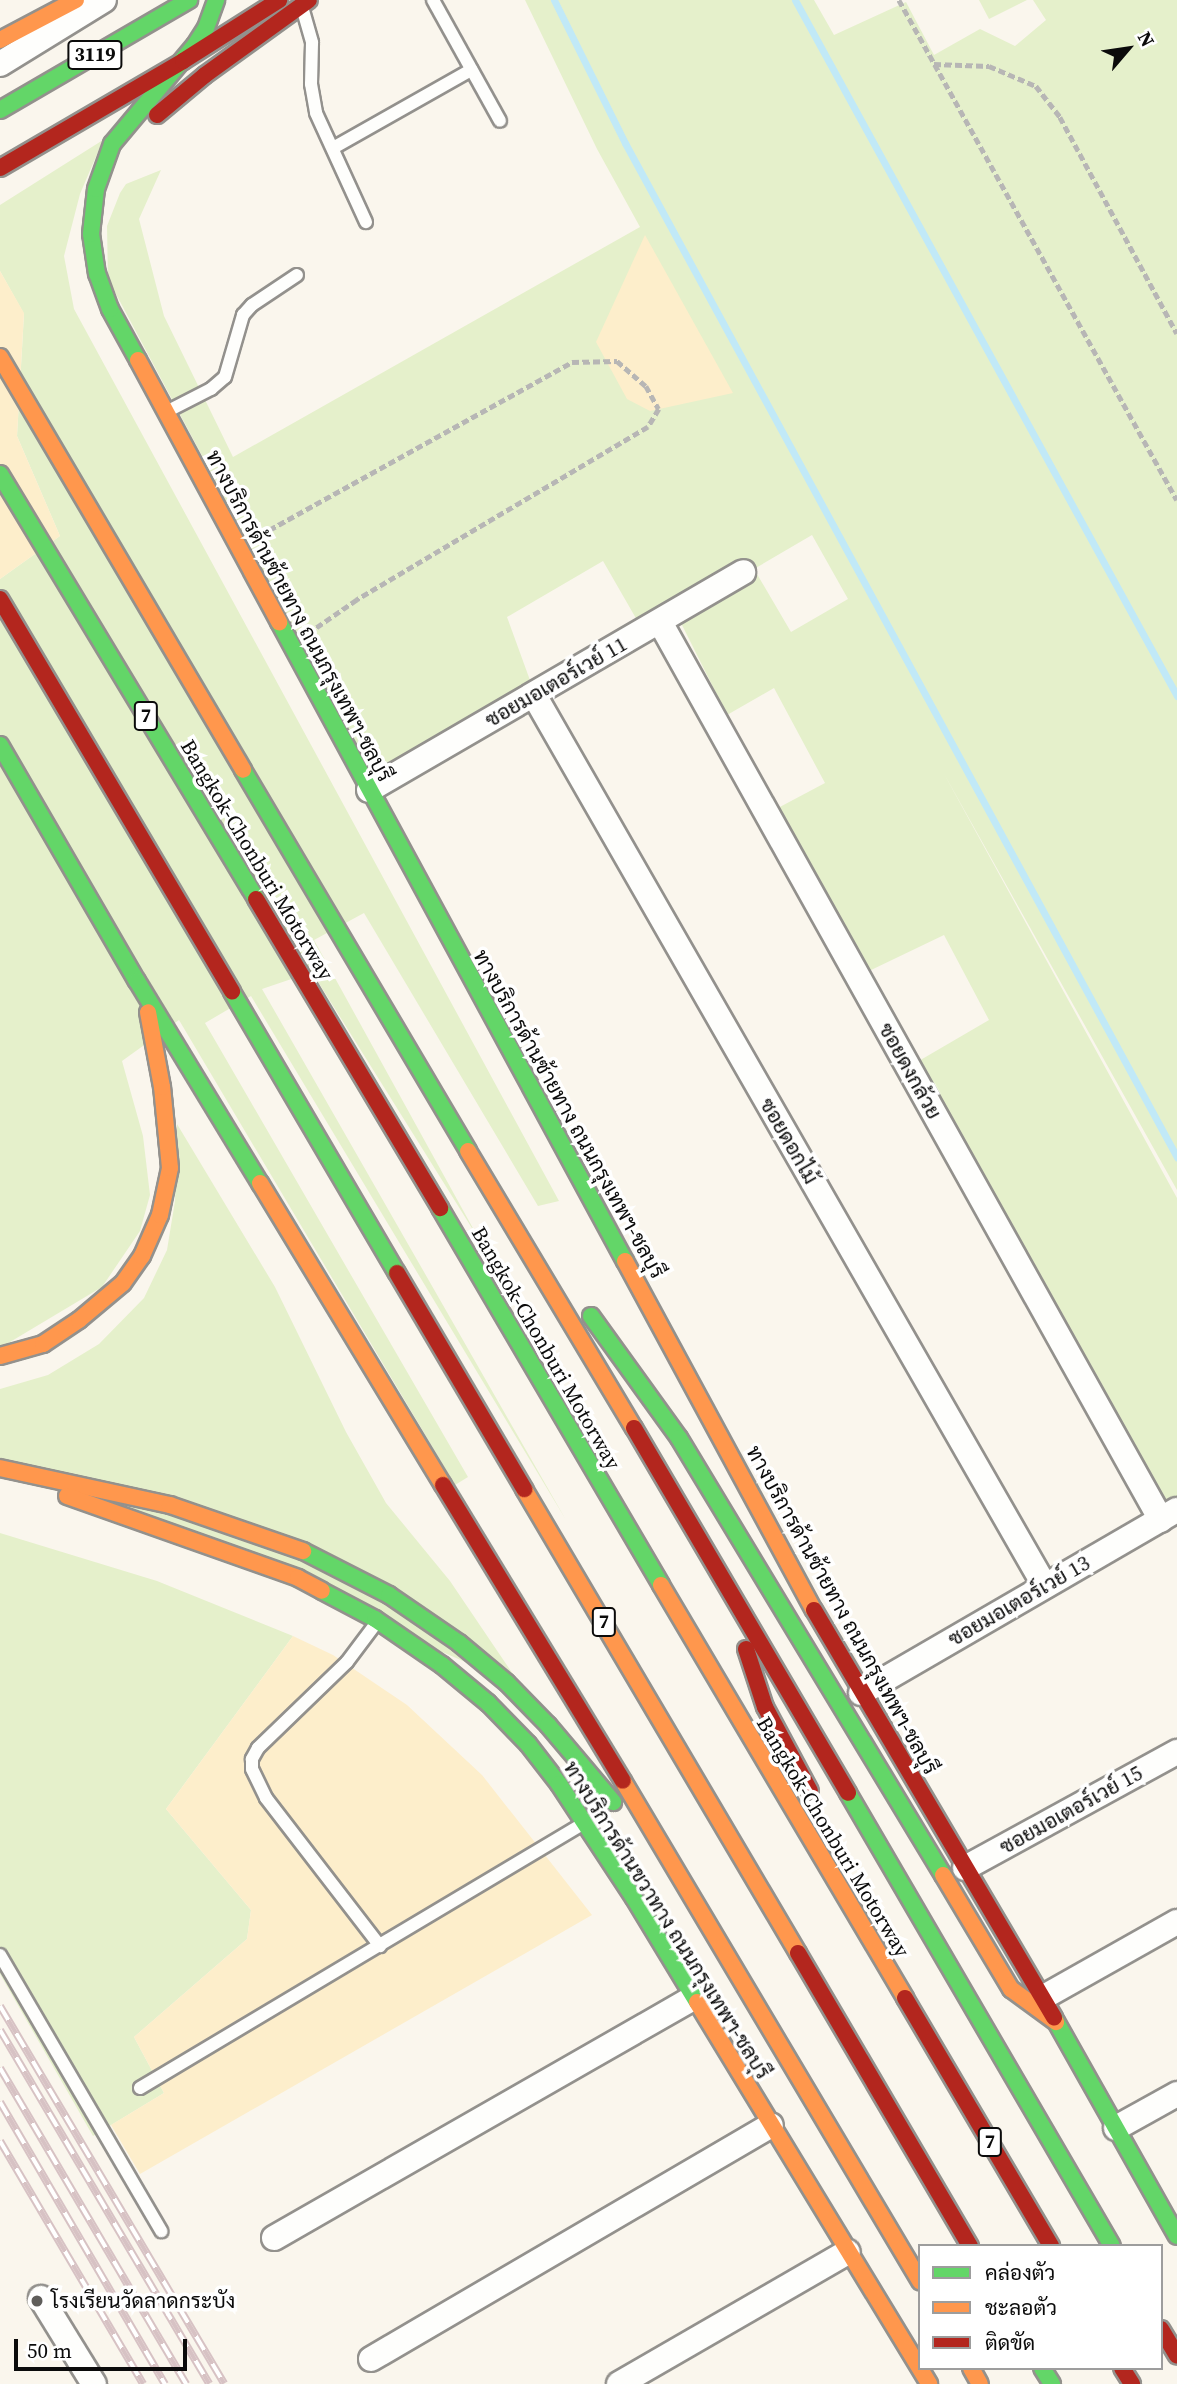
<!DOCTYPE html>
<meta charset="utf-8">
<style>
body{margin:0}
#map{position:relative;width:1177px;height:2384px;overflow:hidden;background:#faf6ed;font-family:"Source Serif 4",Sarabun,serif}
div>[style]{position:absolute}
.green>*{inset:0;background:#e5f0cb}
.sand>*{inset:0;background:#fdeecb}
.stream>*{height:7px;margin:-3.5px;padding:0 3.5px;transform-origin:3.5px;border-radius:3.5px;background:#c1e9f7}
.path>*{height:4.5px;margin-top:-2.25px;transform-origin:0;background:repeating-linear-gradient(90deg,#b7b6b5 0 7px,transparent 0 10.5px)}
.roads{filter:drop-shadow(2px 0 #93918d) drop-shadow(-2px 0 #93918d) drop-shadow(0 2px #93918d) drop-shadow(0 -2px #93918d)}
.lane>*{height:12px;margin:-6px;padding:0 6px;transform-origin:6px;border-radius:6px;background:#fefefc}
.street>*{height:24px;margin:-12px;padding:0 12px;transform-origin:12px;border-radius:12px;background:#fefefc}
.fast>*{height:16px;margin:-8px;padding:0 8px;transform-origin:8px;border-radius:8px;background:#63d668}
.slow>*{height:16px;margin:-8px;padding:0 8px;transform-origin:8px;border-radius:8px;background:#ff974d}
.jam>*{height:16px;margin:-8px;padding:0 8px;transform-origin:8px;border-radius:8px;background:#b3261e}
.rail>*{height:8px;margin-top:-4px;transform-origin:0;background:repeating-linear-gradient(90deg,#fff 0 16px,#d7c2c4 0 32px);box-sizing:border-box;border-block:2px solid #d7c2c4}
.dots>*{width:19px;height:19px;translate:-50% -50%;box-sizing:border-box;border:4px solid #fff;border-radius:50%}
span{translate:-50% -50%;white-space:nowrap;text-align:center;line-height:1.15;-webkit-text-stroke:7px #fff;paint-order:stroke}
.shield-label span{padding:2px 5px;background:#fff;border:2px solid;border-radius:5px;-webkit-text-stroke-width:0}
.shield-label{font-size:19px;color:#0b0b0b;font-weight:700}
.street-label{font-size:21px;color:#0b0b0b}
.poi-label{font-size:21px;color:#0b0b0b}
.left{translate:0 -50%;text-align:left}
.legend{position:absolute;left:918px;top:2244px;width:245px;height:126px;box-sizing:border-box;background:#fff;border:2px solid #9d9d9d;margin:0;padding:9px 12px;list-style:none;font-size:21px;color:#0b0b0b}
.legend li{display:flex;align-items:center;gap:14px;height:35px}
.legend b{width:35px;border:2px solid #9d9d9d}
.north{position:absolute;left:1093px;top:14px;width:70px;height:70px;-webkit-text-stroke:5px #fff;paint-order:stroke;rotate:61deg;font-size:19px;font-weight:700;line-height:28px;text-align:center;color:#0b0b0b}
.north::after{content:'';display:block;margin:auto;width:24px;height:32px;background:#0b0b0b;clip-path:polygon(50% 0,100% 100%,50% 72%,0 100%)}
.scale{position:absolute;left:14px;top:2339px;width:173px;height:32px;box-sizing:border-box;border:4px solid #0b0b0b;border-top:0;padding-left:9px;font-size:21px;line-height:24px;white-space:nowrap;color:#0b0b0b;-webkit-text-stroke:5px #fff;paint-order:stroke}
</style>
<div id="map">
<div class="green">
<i style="clip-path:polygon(evenodd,525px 0,814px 0,834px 35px,906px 2px,934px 55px,980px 29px,1015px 46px,1046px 20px,1033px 0,1177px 0,1177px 1190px,943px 772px,1177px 1198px,1177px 1498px,1165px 1505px,917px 1062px,989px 1020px,944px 935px,869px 971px,776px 809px,825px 783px,774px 688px,727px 715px,677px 615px,645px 634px,603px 561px,507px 617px,539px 705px,375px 781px,108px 279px,107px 226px,120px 193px,126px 184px,161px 170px,139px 219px,164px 316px,233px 457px,640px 227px,597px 149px,525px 0,812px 535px,848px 599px,791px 632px,754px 569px,812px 535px)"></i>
<i style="clip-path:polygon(979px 0,1027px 0,989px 19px)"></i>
<i style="clip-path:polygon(103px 140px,80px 194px,64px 256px,74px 309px,559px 1201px,538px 1206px,364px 913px,314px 940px,480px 1241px,312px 972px,262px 989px,566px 1520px,251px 996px,205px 1023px,468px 1477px,455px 1485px,179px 1020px,122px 1061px,143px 1136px,150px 1195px,140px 1231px,102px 1287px,0 1348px,0 579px,60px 536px,17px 436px,24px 314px,0 271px,0 205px)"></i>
<i style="clip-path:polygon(177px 1124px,275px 1287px,346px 1432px,386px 1503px,450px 1581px,521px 1686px,0 1461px,0 1389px,48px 1375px,99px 1344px,144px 1298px,167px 1250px,175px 1201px)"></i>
<i style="clip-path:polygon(0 1533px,157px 1581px,293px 1636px,166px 1809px,251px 1910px,247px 1939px,134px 2037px,164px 2093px,93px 2136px,0 1974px)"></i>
</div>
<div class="sand">
<i style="clip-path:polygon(645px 235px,733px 393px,650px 411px,627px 399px,596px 342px)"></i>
<i style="clip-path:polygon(0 271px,24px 313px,17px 436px,60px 536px,0 579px)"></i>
<i style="clip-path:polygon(293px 1636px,333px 1655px,407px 1705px,482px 1775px,592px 1915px,140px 2174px,111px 2125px,164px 2093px,134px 2037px,247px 1939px,251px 1910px,166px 1809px)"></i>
</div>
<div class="stream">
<i style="left:554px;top:0;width:160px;rotate:63.6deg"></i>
<i style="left:625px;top:143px;width:1155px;rotate:61.44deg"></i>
<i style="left:795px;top:0;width:794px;rotate:61.24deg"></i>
</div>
<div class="path">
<i style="left:899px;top:0;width:572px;rotate:60.93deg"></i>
<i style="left:934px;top:64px;width:55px;rotate:2.1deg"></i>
<i style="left:989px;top:66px;width:51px;rotate:23.1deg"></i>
<i style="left:1036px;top:86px;width:39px;rotate:52deg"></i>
<i style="left:1060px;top:117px;width:246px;rotate:61.6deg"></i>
<i style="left:260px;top:535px;width:357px;rotate:-29deg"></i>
<i style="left:572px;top:362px;width:45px;rotate:-1.3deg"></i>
<i style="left:617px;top:361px;width:38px;rotate:41deg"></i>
<i style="left:646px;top:386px;width:26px;rotate:61deg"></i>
<i style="left:659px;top:409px;width:21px;rotate:121deg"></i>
<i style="left:648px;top:427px;width:339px;rotate:149.3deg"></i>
<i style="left:357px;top:600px;width:55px;rotate:145.4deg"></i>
</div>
<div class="roads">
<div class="lane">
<i style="left:433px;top:0;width:138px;rotate:61deg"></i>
<i style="left:302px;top:7px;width:37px;rotate:74deg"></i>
<i style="left:312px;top:43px;width:41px;rotate:91.4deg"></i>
<i style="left:311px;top:84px;width:29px;rotate:80deg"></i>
<i style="left:316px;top:113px;width:120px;rotate:65.4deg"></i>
<i style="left:333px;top:148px;width:159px;rotate:-29.5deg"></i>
<i style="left:166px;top:412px;width:51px;rotate:-27.1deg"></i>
<i style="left:211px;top:389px;width:18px;rotate:-41deg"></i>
<i style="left:225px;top:377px;width:65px;rotate:-73.8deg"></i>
<i style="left:243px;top:315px;width:13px;rotate:-48deg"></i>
<i style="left:252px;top:305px;width:54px;rotate:-33.7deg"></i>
<i style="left:377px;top:1622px;width:50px;rotate:126.9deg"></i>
<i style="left:347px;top:1662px;width:124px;rotate:136deg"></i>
<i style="left:258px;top:1748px;width:13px;rotate:119deg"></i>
<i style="left:252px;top:1759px;width:10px;rotate:90deg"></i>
<i style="left:252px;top:1769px;width:32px;rotate:64deg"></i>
<i style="left:266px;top:1798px;width:187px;rotate:52.4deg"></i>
<i style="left:0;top:1955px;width:320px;rotate:59.7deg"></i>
<i style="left:140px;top:2088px;width:517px;rotate:-30.83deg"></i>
</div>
<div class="street">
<i style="left:0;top:64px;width:122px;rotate:-31.6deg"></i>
<i style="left:660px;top:622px;width:1028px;rotate:60.84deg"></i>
<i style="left:534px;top:695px;width:1027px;rotate:60.17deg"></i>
<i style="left:369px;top:790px;width:433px;rotate:-30.2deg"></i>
<i style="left:861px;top:1693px;width:365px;rotate:-30.1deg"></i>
<i style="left:965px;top:1868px;width:242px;rotate:-28.7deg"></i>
<i style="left:1042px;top:1998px;width:155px;rotate:-29.4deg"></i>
<i style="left:1116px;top:2128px;width:70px;rotate:-29.1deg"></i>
<i style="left:274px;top:2238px;width:484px;rotate:-29.8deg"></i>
<i style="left:41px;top:2298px;width:101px;rotate:58.4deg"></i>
<i style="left:371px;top:2359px;width:463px;rotate:-30.3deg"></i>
<i style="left:619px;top:2384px;width:264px;rotate:-30deg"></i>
</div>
<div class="fast">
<i style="left:0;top:110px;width:219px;rotate:-30.2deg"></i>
<i style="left:138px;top:360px;width:58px;rotate:-118.8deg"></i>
<i style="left:110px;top:309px;width:37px;rotate:-110deg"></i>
<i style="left:97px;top:274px;width:40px;rotate:-98.5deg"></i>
<i style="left:91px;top:234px;width:45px;rotate:-83.7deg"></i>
<i style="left:96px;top:189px;width:48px;rotate:-70.4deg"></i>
<i style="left:112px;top:144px;width:129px;rotate:-50deg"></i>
<i style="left:195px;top:45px;width:20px;rotate:-57deg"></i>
<i style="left:206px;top:28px;width:30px;rotate:-70deg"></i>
<i style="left:0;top:474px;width:496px;rotate:58.9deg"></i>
<i style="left:279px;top:622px;width:727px;rotate:61.57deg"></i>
<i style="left:0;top:745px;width:273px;rotate:59.9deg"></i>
<i style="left:137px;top:981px;width:237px;rotate:58.7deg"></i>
<i style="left:243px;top:770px;width:442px;rotate:59.4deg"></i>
<i style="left:232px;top:992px;width:326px;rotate:59.6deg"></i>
<i style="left:440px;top:1208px;width:437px;rotate:59.6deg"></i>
<i style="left:591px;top:1316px;width:150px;rotate:54.2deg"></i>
<i style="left:679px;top:1438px;width:511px;rotate:58.86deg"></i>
<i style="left:303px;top:1551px;width:97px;rotate:27.1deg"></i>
<i style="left:389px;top:1595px;width:85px;rotate:34.4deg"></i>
<i style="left:459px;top:1643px;width:62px;rotate:39.8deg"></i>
<i style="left:507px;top:1683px;width:59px;rotate:45.7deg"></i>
<i style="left:548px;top:1725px;width:101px;rotate:49.8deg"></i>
<i style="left:322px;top:1591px;width:60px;rotate:27.8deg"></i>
<i style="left:375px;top:1619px;width:81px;rotate:34.5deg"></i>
<i style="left:442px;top:1665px;width:60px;rotate:39.6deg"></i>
<i style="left:488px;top:1703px;width:57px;rotate:45.7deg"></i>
<i style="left:528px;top:1744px;width:51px;rotate:52.2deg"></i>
<i style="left:559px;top:1784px;width:136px;rotate:56.7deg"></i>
<i style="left:634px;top:1898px;width:122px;rotate:58.8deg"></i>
<i style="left:848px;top:1793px;width:524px;rotate:59.77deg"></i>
<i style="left:1054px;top:2018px;width:250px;rotate:60.6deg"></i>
<i style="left:1042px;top:2368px;width:19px;rotate:58deg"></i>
</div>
<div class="slow">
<i style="left:0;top:40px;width:86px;rotate:-27.8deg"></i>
<i style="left:0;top:357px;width:479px;rotate:59.5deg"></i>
<i style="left:138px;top:360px;width:298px;rotate:61.7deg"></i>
<i style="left:468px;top:1151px;width:323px;rotate:59.1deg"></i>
<i style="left:260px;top:1183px;width:353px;rotate:58.8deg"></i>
<i style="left:625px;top:1261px;width:397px;rotate:61.6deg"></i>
<i style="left:0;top:1356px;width:45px;rotate:-15.6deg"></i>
<i style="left:43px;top:1344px;width:43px;rotate:-33.7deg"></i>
<i style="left:79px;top:1320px;width:57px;rotate:-40.1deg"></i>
<i style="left:123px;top:1283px;width:33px;rotate:-55deg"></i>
<i style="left:142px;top:1256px;width:45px;rotate:-66.3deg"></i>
<i style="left:160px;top:1215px;width:48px;rotate:-78deg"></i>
<i style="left:170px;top:1168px;width:81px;rotate:-95.6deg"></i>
<i style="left:162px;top:1087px;width:76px;rotate:-100.6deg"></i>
<i style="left:0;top:1468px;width:174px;rotate:12.3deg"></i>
<i style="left:170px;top:1505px;width:141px;rotate:19.1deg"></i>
<i style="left:524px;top:1489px;width:539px;rotate:59.44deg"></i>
<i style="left:67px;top:1496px;width:245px;rotate:19.5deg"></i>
<i style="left:298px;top:1578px;width:27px;rotate:28deg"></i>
<i style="left:661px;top:1585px;width:480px;rotate:59.4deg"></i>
<i style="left:623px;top:1781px;width:582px;rotate:59.29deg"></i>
<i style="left:943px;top:1875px;width:133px;rotate:59.2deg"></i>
<i style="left:1011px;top:1989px;width:56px;rotate:36.3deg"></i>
<i style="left:697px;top:2002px;width:447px;rotate:58.7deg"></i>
<i style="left:971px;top:2368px;width:18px;rotate:61deg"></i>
</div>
<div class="jam">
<i style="left:157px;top:115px;width:62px;rotate:-39.8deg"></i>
<i style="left:205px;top:75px;width:128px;rotate:-35.8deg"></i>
<i style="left:0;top:168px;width:212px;rotate:-30.3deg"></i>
<i style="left:183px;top:61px;width:114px;rotate:-32.4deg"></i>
<i style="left:0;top:599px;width:456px;rotate:59.4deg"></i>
<i style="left:256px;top:899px;width:360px;rotate:59.2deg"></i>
<i style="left:397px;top:1273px;width:251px;rotate:59.5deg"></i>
<i style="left:634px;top:1428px;width:423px;rotate:59.6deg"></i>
<i style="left:443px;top:1485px;width:346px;rotate:58.7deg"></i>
<i style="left:814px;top:1610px;width:473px;rotate:59.5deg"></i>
<i style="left:746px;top:1649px;width:61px;rotate:71.9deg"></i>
<i style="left:765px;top:1707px;width:95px;rotate:61.8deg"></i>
<i style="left:798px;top:1953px;width:340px;rotate:59.6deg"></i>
<i style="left:905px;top:1998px;width:288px;rotate:59.5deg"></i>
<i style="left:1161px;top:2329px;width:31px;rotate:59deg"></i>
<i style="left:1122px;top:2368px;width:19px;rotate:58deg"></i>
</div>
</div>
<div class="rail">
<i style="left:0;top:2006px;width:439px;rotate:59.3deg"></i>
<i style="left:0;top:2030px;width:411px;rotate:59.4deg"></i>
<i style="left:0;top:2068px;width:367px;rotate:59.5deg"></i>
<i style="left:0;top:2102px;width:327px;rotate:59.7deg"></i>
<i style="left:0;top:2141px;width:282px;rotate:59.5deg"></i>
</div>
<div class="dots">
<i style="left:37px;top:2301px;background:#5f5d5a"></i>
</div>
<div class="shield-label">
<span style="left:95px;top:55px">3119</span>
<span style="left:146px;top:716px">7</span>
<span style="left:604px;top:1622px">7</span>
<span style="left:990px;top:2142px">7</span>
</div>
<div class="street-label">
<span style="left:299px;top:616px;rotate:62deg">ทางบริการด้านซ้ายทาง ถนนกรุงเทพฯ-ชลบุรี</span>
<span style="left:556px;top:682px;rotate:-30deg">ซอยมอเตอร์เวย์ 11</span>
<span style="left:257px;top:860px;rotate:59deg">Bangkok-Chonburi Motorway</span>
<span style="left:910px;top:1071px;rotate:61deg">ซอยดงกล้วย</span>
<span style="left:569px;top:1114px;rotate:61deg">ทางบริการด้านซ้ายทาง ถนนกรุงเทพฯ-ชลบุรี</span>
<span style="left:789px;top:1141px;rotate:60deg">ซอยดอกไม้</span>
<span style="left:546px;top:1348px;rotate:60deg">Bangkok-Chonburi Motorway</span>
<span style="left:1019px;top:1601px;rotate:-30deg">ซอยมอเตอร์เวย์ 13</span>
<span style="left:842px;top:1610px;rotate:61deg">ทางบริการด้านซ้ายทาง ถนนกรุงเทพฯ-ชลบุรี</span>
<span style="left:1071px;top:1810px;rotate:-29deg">ซอยมอเตอร์เวย์ 15</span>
<span style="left:833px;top:1837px;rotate:59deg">Bangkok-Chonburi Motorway</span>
<span style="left:667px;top:1920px;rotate:58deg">ทางบริการด้านขวาทาง ถนนกรุงเทพฯ-ชลบุรี</span>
</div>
<div class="poi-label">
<span class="left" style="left:51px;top:2301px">โรงเรียนวัดลาดกระบัง</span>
</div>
<ul class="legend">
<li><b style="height:9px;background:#63d668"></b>คล่องตัว</li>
<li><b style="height:9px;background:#ff974d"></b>ชะลอตัว</li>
<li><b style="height:9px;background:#b3261e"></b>ติดขัด</li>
</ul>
<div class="north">N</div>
<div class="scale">50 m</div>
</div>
